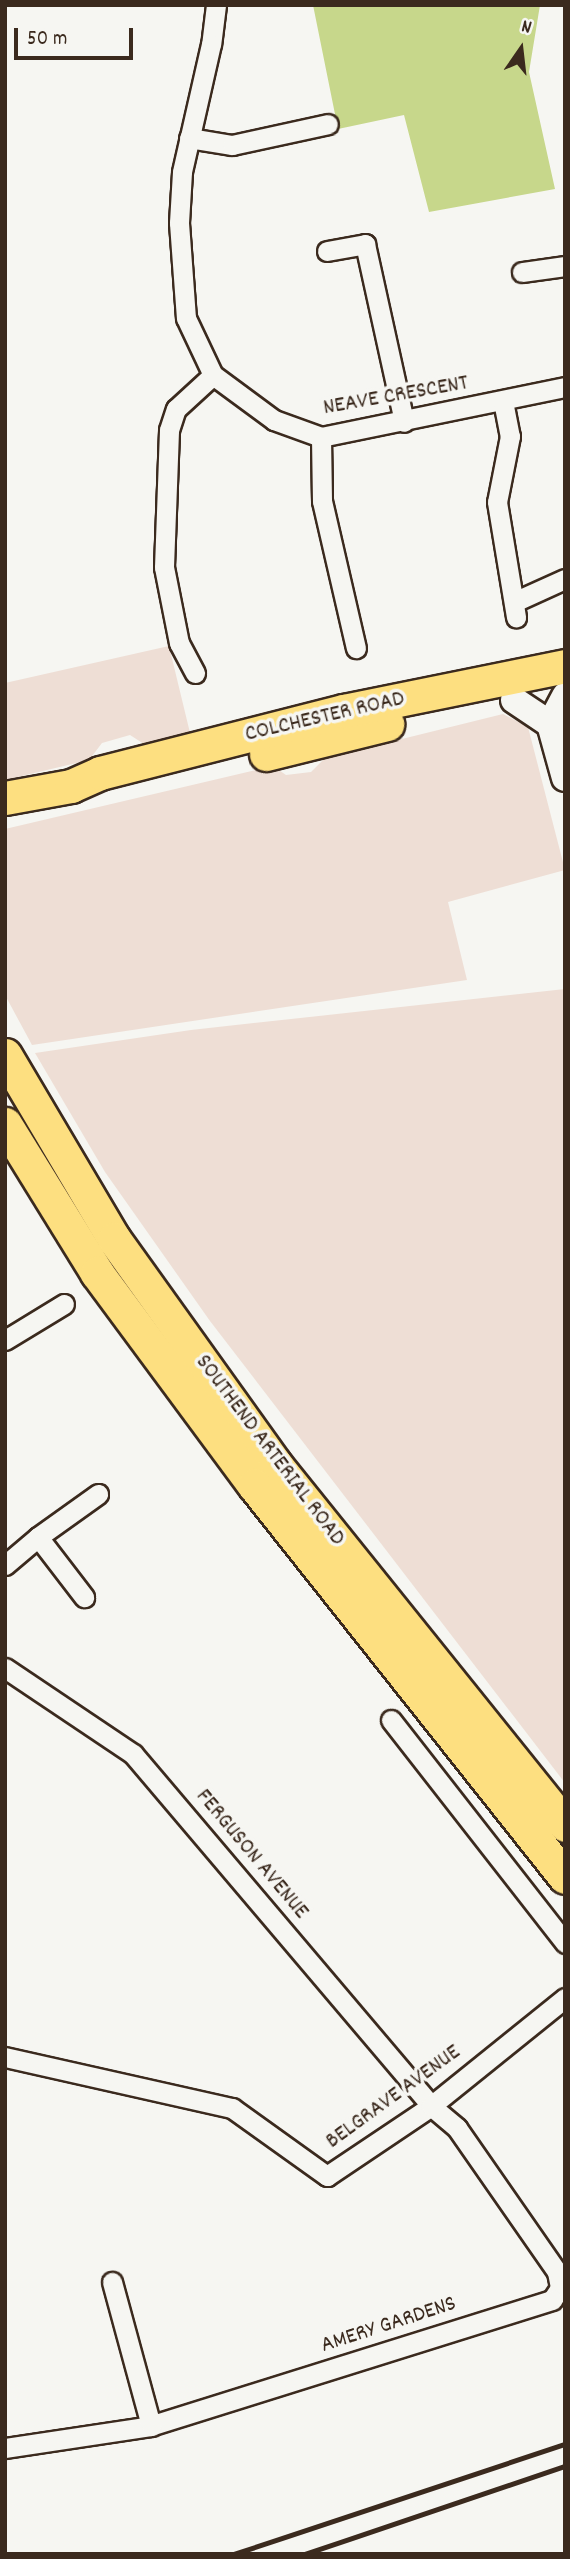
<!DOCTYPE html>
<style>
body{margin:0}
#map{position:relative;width:570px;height:2559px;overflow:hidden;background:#f6f6f2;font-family:Dekko,sans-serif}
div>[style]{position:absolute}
.built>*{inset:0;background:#eeded5}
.green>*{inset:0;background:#c7d78b}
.roads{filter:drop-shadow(2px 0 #3b2a1e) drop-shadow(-2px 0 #3b2a1e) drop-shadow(0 2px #3b2a1e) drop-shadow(0 -2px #3b2a1e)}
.street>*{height:19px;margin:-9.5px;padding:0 9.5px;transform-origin:9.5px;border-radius:9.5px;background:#f6f6f2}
.secondary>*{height:26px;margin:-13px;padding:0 13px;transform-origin:13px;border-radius:13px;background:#f6f6f2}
.highway>*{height:33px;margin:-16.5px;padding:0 16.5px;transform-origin:16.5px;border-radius:16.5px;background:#fddf80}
.rail>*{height:4.5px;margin:-2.25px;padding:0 2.25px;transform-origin:2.25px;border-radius:2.25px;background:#3b2a1e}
span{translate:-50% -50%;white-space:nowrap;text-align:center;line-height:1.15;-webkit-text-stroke:7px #f6f6f2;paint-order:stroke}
.street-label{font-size:23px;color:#3b2a1e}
.frame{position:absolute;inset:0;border:7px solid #3b2a1e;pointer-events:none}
.north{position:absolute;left:486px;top:14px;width:70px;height:70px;-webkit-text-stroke:5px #f6f6f2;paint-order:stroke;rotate:14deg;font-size:19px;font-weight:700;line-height:28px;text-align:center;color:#3b2a1e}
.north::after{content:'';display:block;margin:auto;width:24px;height:32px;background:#3b2a1e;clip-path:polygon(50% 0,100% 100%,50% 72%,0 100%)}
.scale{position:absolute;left:14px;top:28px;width:119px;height:32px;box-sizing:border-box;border:4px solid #3b2a1e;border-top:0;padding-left:9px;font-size:21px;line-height:24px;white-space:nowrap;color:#3b2a1e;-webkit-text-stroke:5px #f6f6f2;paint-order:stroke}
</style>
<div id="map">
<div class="built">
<i style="clip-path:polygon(169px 646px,191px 737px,144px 744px,130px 735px,102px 743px,89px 760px,5px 780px,5px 683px)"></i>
<i style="clip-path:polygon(503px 714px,528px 727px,565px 870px,448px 902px,467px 980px,32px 1045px,5px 995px,5px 829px,273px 766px,286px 775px,311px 772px,325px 758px)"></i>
<i style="clip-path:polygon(565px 989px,565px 1783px,210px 1321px,105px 1172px,35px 1053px,191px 1030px)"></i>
</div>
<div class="green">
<i style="clip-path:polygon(313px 5px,540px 5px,529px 72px,555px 189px,429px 212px,404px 115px,338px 129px)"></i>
</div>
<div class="roads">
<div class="street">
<i style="left:216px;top:5px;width:39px;rotate:97deg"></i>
<i style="left:211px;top:44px;width:131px;rotate:102.8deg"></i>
<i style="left:182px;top:172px;width:51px;rotate:93.4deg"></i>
<i style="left:179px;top:223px;width:95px;rotate:85.8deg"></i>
<i style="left:186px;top:318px;width:63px;rotate:64.7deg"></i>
<i style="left:213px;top:375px;width:76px;rotate:36.4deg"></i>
<i style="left:274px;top:420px;width:50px;rotate:19.9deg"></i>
<i style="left:321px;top:437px;width:249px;rotate:-11.6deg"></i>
<i style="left:189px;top:138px;width:44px;rotate:9.2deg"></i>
<i style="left:232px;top:145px;width:98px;rotate:-12.3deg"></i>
<i style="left:327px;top:251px;width:39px;rotate:-10deg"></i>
<i style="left:365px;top:244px;width:182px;rotate:77.6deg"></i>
<i style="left:522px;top:272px;width:43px;rotate:-7.9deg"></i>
<i style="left:503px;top:401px;width:36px;rotate:79deg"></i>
<i style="left:510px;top:436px;width:67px;rotate:101.1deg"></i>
<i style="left:497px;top:502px;width:117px;rotate:80.6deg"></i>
<i style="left:321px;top:437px;width:64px;rotate:89.1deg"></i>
<i style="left:322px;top:501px;width:151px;rotate:77deg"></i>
<i style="left:514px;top:602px;width:56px;rotate:-24.3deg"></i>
<i style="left:195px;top:673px;width:34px;rotate:-118deg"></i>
<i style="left:179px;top:643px;width:77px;rotate:-101.2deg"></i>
<i style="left:164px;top:567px;width:137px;rotate:-87.9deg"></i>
<i style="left:169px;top:430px;width:22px;rotate:-72deg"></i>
<i style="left:176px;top:409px;width:50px;rotate:-42.6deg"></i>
<i style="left:5px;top:1340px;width:69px;rotate:-31.4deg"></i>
<i style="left:38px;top:1537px;width:74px;rotate:-35.6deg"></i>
<i style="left:5px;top:1565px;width:43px;rotate:-40.3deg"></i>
<i style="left:38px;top:1537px;width:76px;rotate:52.5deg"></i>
<i style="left:5px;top:1668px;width:154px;rotate:33.9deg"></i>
<i style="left:133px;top:1754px;width:461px;rotate:49.7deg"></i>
<i style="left:431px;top:2106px;width:34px;rotate:40deg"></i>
<i style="left:457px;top:2128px;width:175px;rotate:55.2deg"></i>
<i style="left:557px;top:2272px;width:16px;rotate:79deg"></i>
<i style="left:560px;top:2288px;width:14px;rotate:124deg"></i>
<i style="left:552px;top:2300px;width:420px;rotate:162.6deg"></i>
<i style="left:151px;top:2426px;width:148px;rotate:171.4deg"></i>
<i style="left:391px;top:1720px;width:283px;rotate:52deg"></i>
<i style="left:5px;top:2057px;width:233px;rotate:12.7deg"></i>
<i style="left:232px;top:2108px;width:117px;rotate:35.6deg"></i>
<i style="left:327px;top:2176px;width:125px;rotate:-33.9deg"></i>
<i style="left:431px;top:2106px;width:172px;rotate:-38.9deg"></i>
<i style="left:112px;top:2282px;width:149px;rotate:74.8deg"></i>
</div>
<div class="secondary">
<i style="left:565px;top:696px;width:32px;rotate:118deg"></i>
<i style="left:550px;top:724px;width:56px;rotate:74.5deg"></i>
<i style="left:514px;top:700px;width:43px;rotate:33.7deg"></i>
</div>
<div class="highway">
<i style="left:266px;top:754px;width:125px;rotate:-13.9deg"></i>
<i style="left:5px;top:798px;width:67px;rotate:-10.3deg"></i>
<i style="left:71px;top:786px;width:32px;rotate:-24deg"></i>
<i style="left:100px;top:773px;width:252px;rotate:-14.3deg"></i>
<i style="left:344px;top:711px;width:226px;rotate:-11.5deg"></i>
<i style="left:5px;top:1055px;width:214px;rotate:59.4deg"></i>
<i style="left:114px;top:1239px;width:277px;rotate:54.4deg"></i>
<i style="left:275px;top:1464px;width:463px;rotate:51.2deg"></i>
<i style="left:5px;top:1124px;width:175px;rotate:58.3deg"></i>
<i style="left:97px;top:1273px;width:264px;rotate:53.5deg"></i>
<i style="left:254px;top:1485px;width:500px;rotate:51.57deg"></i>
</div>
</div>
<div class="rail">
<i style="left:234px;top:2554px;width:349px;rotate:-18.4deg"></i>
<i style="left:305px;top:2554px;width:274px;rotate:-18.7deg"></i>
</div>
<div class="street-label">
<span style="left:396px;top:397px;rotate:-10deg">NEAVE CRESCENT</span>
<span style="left:325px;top:718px;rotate:-13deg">COLCHESTER ROAD</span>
<span style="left:269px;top:1451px;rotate:53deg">SOUTHEND ARTERIAL ROAD</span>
<span style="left:251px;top:1855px;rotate:50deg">FERGUSON AVENUE</span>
<span style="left:394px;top:2098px;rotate:-36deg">BELGRAVE AVENUE</span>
<span style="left:389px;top:2326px;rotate:-18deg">AMERY GARDENS</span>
</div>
<div class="frame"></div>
<div class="north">N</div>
<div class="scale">50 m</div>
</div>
